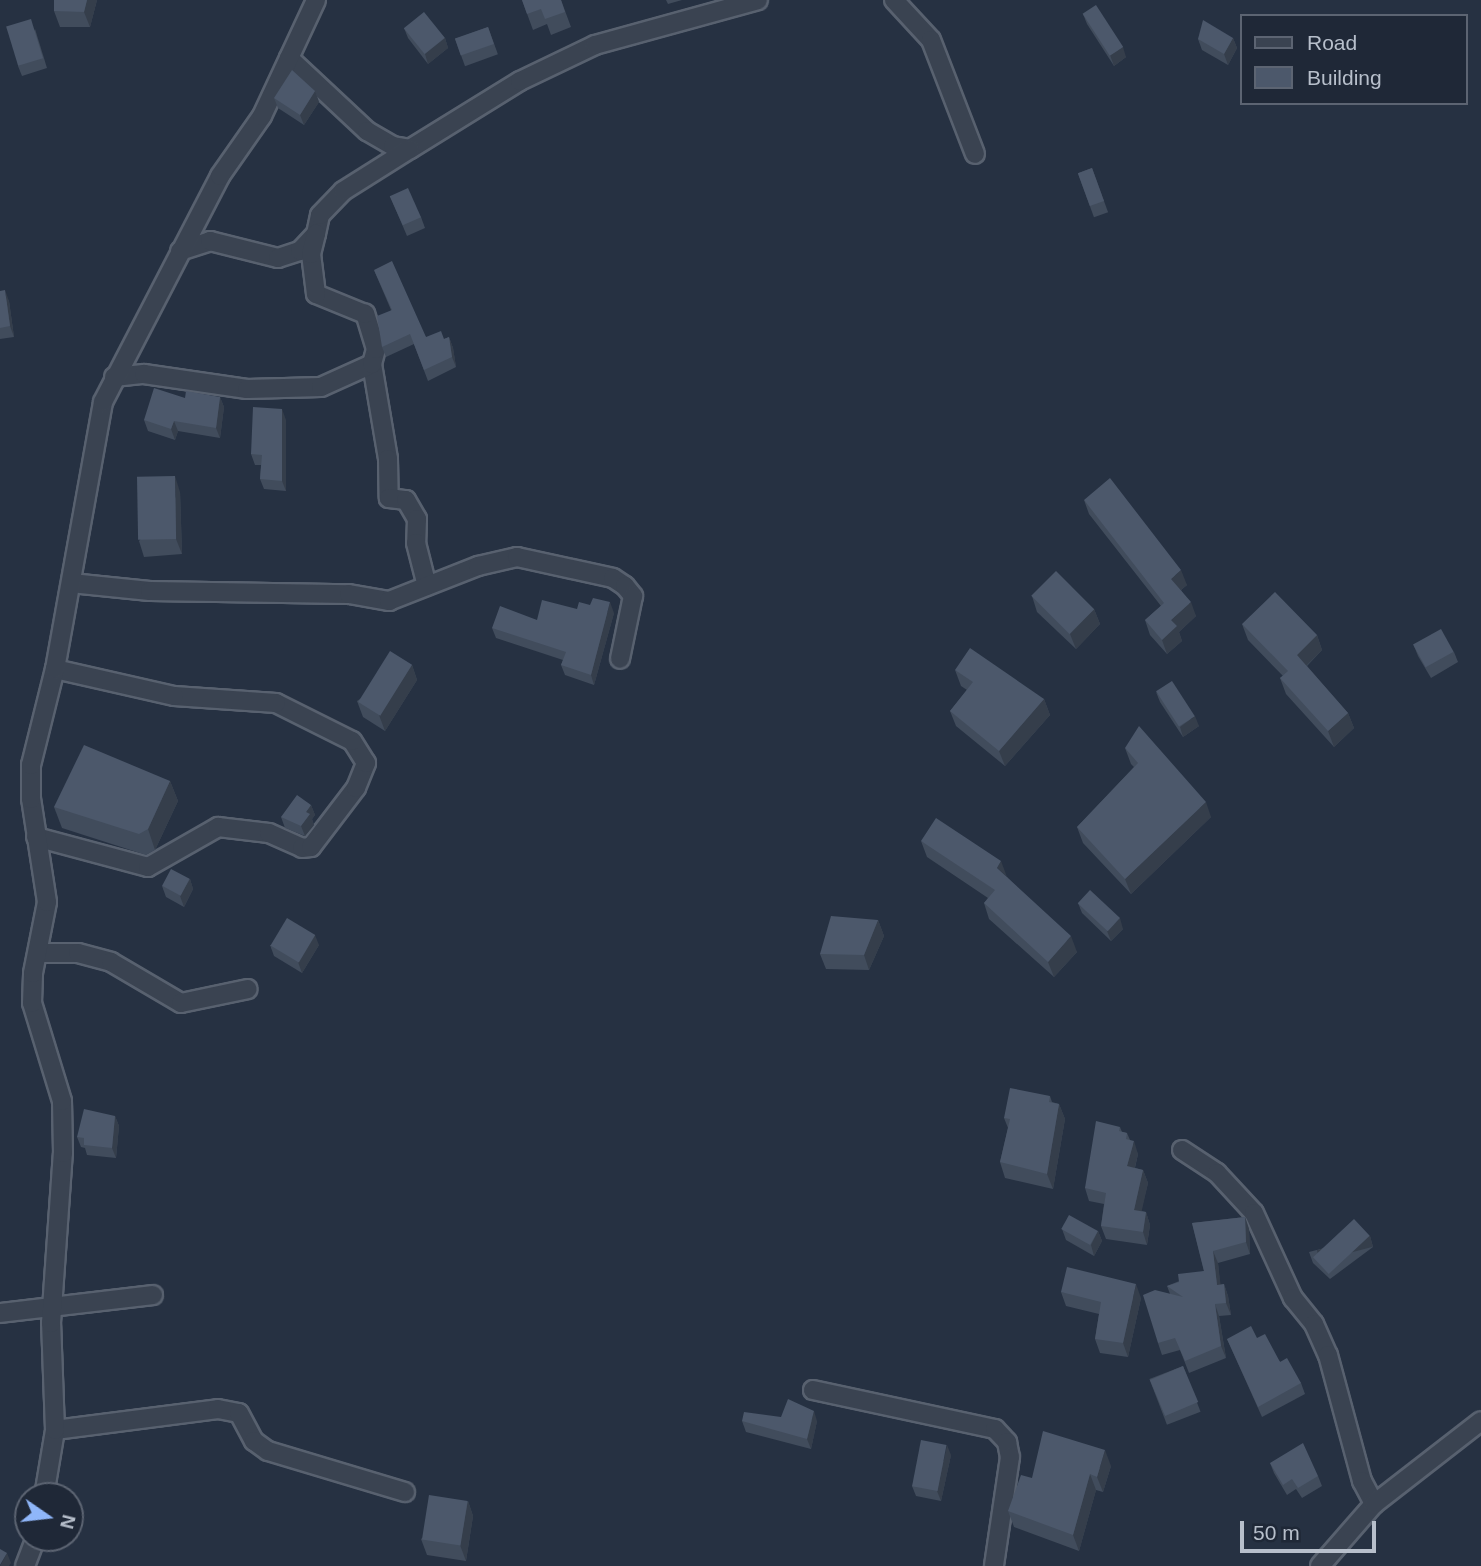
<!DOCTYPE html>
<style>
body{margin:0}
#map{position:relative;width:1481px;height:1566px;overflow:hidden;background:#263142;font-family:Helvetica,sans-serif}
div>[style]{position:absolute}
.roads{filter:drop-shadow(2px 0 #58616f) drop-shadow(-2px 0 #58616f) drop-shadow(0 2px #58616f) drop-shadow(0 -2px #58616f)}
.minor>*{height:18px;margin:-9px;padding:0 9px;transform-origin:9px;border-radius:9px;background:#3a4351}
.wall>*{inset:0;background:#414c5c;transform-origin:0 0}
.shaded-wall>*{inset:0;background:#353e4b;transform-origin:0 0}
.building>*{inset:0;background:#4c586b;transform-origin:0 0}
span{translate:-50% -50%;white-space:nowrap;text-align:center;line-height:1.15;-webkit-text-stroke:7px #1f2837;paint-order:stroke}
.legend{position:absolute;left:1240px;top:14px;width:228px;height:91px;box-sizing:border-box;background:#1f2837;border:2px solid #5c6472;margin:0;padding:9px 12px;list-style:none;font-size:21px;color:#b7bfcb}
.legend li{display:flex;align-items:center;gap:14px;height:35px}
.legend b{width:35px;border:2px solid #5c6472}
.north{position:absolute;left:14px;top:1482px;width:70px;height:70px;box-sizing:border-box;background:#1f2837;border:2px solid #5c6472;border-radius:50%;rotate:104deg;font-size:19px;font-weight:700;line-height:28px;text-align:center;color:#b7bfcb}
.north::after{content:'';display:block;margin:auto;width:24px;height:32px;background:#8fb6f9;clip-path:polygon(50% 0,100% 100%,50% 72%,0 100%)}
.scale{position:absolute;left:1240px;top:1521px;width:136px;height:32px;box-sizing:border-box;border:4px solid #b7bfcb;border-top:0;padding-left:9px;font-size:21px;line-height:24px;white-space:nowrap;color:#b7bfcb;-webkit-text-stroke:5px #1f2837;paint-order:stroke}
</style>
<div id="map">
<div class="roads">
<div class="minor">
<i style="left:894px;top:0;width:54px;rotate:47.2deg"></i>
<i style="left:931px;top:40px;width:122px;rotate:68.9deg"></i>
<i style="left:289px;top:58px;width:107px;rotate:43.1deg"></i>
<i style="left:367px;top:131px;width:30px;rotate:30deg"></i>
<i style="left:393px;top:146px;width:17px;rotate:10deg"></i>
<i style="left:410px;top:149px;width:129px;rotate:-31.7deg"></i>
<i style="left:520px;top:81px;width:83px;rotate:-25.6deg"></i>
<i style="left:595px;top:45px;width:169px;rotate:-15.4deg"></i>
<i style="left:180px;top:251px;width:32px;rotate:-18deg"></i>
<i style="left:210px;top:241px;width:70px;rotate:14deg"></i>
<i style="left:278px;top:258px;width:23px;rotate:-18deg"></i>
<i style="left:300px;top:251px;width:23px;rotate:-47deg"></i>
<i style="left:316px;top:234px;width:19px;rotate:-78deg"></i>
<i style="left:320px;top:215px;width:33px;rotate:-46deg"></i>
<i style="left:343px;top:191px;width:79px;rotate:-32.1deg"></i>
<i style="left:372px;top:364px;width:96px;rotate:80.4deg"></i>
<i style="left:388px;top:459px;width:39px;rotate:89deg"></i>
<i style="left:389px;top:498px;width:17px;rotate:7deg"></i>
<i style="left:406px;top:500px;width:22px;rotate:60deg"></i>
<i style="left:417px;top:519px;width:24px;rotate:92deg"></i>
<i style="left:416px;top:543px;width:44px;rotate:75.7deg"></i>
<i style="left:114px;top:377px;width:30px;rotate:-6deg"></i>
<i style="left:144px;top:374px;width:104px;rotate:8.3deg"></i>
<i style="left:247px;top:389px;width:74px;rotate:-1.5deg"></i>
<i style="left:321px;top:387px;width:56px;rotate:-24.3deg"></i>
<i style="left:372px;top:364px;width:16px;rotate:-75deg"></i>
<i style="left:376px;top:349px;width:37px;rotate:-107deg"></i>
<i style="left:365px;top:314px;width:53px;rotate:-157.8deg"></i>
<i style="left:316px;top:294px;width:40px;rotate:-97.1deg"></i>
<i style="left:311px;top:254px;width:21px;rotate:-76deg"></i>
<i style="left:71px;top:583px;width:79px;rotate:5.8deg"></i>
<i style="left:150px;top:591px;width:199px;rotate:0.9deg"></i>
<i style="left:349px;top:594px;width:41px;rotate:9.9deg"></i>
<i style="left:389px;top:601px;width:96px;rotate:-21.5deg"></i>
<i style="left:478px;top:566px;width:40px;rotate:-13deg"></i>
<i style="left:517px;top:557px;width:98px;rotate:12.3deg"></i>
<i style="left:613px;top:578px;width:14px;rotate:34deg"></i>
<i style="left:625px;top:586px;width:13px;rotate:51deg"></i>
<i style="left:633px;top:596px;width:64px;rotate:101.7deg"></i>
<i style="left:36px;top:837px;width:116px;rotate:15deg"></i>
<i style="left:148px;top:867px;width:81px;rotate:-29.7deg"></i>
<i style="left:218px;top:827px;width:51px;rotate:6.7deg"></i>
<i style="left:269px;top:833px;width:36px;rotate:24deg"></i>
<i style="left:302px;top:848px;width:9px;rotate:-6deg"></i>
<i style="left:311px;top:847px;width:74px;rotate:-52.7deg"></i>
<i style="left:356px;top:788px;width:27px;rotate:-68deg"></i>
<i style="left:366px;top:763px;width:26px;rotate:-122deg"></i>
<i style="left:352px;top:741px;width:85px;rotate:-153.4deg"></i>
<i style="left:276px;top:703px;width:102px;rotate:-176.1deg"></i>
<i style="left:174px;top:696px;width:122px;rotate:-167.2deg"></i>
<i style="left:38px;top:953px;width:40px"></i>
<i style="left:78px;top:953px;width:34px;rotate:15deg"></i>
<i style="left:111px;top:962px;width:81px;rotate:30.4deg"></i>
<i style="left:181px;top:1003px;width:68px;rotate:-11.8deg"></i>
<i style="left:1182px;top:1150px;width:42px;rotate:33.3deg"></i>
<i style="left:1217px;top:1173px;width:54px;rotate:47.2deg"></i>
<i style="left:1254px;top:1213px;width:94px;rotate:65.4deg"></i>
<i style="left:1293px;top:1298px;width:33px;rotate:51deg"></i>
<i style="left:1314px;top:1324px;width:34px;rotate:66deg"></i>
<i style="left:1328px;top:1355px;width:131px;rotate:74.9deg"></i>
<i style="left:1362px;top:1481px;width:26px;rotate:62deg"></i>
<i style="left:0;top:1313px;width:154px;rotate:-6.7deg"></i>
<i style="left:813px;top:1390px;width:186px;rotate:12.1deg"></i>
<i style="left:995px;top:1429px;width:18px;rotate:47deg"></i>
<i style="left:1007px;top:1442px;width:15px;rotate:79deg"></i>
<i style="left:1010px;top:1457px;width:110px;rotate:98.4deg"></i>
<i style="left:55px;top:1430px;width:164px;rotate:-7.3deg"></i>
<i style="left:218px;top:1409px;width:21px;rotate:11deg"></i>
<i style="left:239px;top:1413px;width:32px;rotate:62deg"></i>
<i style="left:254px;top:1441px;width:17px;rotate:36deg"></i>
<i style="left:268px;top:1451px;width:143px;rotate:16.7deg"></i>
<i style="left:44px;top:1496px;width:67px;rotate:-80.5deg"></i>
<i style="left:55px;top:1430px;width:107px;rotate:-92.1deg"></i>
<i style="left:51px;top:1323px;width:170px;rotate:-86deg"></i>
<i style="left:63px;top:1153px;width:52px;rotate:-91.1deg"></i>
<i style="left:62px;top:1101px;width:102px;rotate:-107deg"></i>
<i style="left:32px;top:1003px;width:30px;rotate:-88deg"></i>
<i style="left:33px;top:973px;width:72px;rotate:-78.8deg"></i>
<i style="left:47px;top:902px;width:104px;rotate:-98.8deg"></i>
<i style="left:31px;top:799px;width:34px;rotate:-90deg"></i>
<i style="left:31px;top:765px;width:99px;rotate:-76deg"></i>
<i style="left:55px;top:669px;width:271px;rotate:-79.8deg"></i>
<i style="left:103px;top:402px;width:254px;rotate:-62.6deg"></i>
<i style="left:220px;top:176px;width:73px;rotate:-55deg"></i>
<i style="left:262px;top:116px;width:128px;rotate:-65deg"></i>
<i style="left:25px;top:1566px;width:30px;rotate:-69deg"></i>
<i style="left:1320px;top:1566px;width:82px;rotate:-48.9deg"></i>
<i style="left:1374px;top:1504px;width:135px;rotate:-37.8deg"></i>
</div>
</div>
<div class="wall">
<i style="clip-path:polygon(54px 0,104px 0,97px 0,90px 27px,60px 27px,54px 11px)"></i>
<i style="clip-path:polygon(522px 0,561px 0,571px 27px,551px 35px,547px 24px,533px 30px)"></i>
<i style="clip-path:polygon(666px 0,682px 0,668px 4px)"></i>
<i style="clip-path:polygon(1083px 14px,1126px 57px,1114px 66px,1087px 24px)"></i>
<i style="left:488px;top:27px;width:29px;height:35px;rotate:70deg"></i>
<i style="clip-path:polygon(404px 28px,445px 38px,448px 48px,428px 64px,408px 38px)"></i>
<i style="clip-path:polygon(35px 29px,47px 68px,22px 76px,18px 66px)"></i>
<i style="clip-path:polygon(1233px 38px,1237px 48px,1228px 65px,1202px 50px,1198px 39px)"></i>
<i style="clip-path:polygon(315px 91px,319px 102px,304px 125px,278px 108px,274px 98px)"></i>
<i style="left:1092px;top:168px;width:47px;height:15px;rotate:70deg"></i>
<i style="clip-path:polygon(390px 196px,421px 217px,425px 228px,407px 236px)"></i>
<i style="clip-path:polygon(374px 270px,426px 337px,444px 339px,449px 337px,453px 348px,456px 367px,428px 381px,414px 344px,386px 357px,382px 347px,391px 310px)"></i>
<i style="clip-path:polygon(0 291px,9px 301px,14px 337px,0 339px)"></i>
<i style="clip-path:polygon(220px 397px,224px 407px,220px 438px,178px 431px,175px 440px,148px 431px,144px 420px,185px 398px)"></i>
<i style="clip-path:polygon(286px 420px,286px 491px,264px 489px,260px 479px,261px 465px,255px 465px,251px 454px)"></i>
<i style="clip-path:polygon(180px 492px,182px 554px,144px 557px,139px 541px)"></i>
<i style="clip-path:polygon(1084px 500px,1187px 585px,1181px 590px,1196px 616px,1179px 632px,1182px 641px,1167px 654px,1150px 635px,1145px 620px,1161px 606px,1089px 514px)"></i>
<i style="clip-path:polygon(1032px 596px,1094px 609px,1100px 624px,1076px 649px,1037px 612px)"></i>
<i style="clip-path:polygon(577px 609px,614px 613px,594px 685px,565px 675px,561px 665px,563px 660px,496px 638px,492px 628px,537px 620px)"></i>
<i style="clip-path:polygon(1242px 624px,1317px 635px,1322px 650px,1307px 666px,1348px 713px,1354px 728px,1334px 747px,1286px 694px,1280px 678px,1283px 676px,1248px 640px)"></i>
<i style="clip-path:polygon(1414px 646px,1454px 652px,1458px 662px,1431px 678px,1418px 656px)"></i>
<i style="clip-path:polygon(412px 665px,417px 680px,385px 731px,363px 717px,357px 701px)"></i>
<i style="clip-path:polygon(955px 670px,1044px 699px,1050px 715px,1005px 766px,956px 726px,950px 711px,967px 690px,961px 686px)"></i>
<i style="clip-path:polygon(1156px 692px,1199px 726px,1183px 737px,1160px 702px)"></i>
<i style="clip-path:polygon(1125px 748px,1211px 817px,1131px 894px,1083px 843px,1077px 827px,1134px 767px,1131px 764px)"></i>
<i style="clip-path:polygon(170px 781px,178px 801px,155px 850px,146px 855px,62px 828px,54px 807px)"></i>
<i style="clip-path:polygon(311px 805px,315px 815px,312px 819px,314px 825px,305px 836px,285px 828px,281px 817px)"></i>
<i style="clip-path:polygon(921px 841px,1007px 877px,1077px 952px,1054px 977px,989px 919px,984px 903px,988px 898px,927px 857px)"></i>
<i style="clip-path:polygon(190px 879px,193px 889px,184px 907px,166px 897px,162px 886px)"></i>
<i style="clip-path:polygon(1078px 903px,1123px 929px,1111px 941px,1082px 913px)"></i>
<i style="clip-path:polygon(878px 920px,884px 936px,869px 970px,826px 969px,820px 954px)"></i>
<i style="clip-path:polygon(270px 945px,319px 945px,302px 973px,274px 956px)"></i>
<i style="clip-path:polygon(1050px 1096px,1052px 1102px,1059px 1104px,1065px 1119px,1053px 1189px,1005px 1178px,1000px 1162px,1008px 1128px,1004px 1118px)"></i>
<i style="clip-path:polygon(115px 1116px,119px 1126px,116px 1158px,87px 1155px,85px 1148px,81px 1147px,77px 1137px)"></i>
<i style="clip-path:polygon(1120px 1127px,1122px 1132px,1127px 1133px,1130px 1140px,1138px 1154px,1135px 1168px,1143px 1170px,1148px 1183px,1141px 1211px,1146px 1212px,1150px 1225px,1147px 1245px,1106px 1239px,1101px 1226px,1104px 1204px,1089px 1201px,1085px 1188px)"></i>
<i style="clip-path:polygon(1245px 1217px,1249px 1229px,1250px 1254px,1218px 1263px,1220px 1285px,1224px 1284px,1228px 1296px,1231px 1315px,1219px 1316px,1226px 1358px,1189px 1373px,1180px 1350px,1162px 1355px,1158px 1343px,1170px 1294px,1167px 1286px,1204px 1271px,1192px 1223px)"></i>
<i style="clip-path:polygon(1062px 1229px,1098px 1231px,1102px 1241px,1094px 1256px,1066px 1240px)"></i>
<i style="clip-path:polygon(1370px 1236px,1373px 1247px,1330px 1279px,1313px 1263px,1309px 1252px)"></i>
<i style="clip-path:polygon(1061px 1292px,1141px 1298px,1128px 1357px,1100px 1353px,1095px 1339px,1099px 1314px,1066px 1306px)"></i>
<i style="clip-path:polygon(1257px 1338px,1301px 1383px,1305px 1394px,1262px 1417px,1227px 1339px)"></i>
<i style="left:1183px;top:1366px;width:49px;height:36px;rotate:69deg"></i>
<i style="clip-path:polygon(781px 1417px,817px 1421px,811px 1449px,746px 1432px,742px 1421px)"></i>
<i style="clip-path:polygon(951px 1455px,941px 1501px,916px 1496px,912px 1486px)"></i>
<i style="clip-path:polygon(1270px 1463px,1318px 1476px,1322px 1486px,1302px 1498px,1296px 1489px,1287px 1495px,1274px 1473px)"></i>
<i style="clip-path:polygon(1111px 1466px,1103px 1492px,1096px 1490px,1079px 1551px,1014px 1527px,1008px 1511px,1032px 1478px)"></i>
<i style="clip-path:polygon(468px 1501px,473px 1516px,466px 1561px,427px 1555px,421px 1539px)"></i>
</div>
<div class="shaded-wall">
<i style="clip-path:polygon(87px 0,97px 0,90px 27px,84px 12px)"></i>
<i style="clip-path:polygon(445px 38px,448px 48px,428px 64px,425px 54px)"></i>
<i style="clip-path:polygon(1233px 38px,1237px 48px,1228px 65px,1224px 54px)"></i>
<i style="clip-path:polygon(1123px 47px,1126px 57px,1114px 66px,1110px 55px)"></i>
<i style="clip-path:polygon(315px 91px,319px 102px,304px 125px,300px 115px)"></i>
<i style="clip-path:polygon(5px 290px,9px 301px,14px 337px,10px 326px)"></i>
<i style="clip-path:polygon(449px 337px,453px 348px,456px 367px,452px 357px)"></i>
<i style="clip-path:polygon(220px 397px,224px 407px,220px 438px,216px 428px)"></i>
<i style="clip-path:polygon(282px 409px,286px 420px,286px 491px,282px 481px)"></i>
<i style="clip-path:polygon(174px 421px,178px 431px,175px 440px,171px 429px)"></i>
<i style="clip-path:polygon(175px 476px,180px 492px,182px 554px,176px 539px)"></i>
<i style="clip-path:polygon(1181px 570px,1187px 585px,1176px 594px,1171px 579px)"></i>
<i style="clip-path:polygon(610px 602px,614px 613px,594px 685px,591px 675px)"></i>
<i style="clip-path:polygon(1191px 602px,1196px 616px,1179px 632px,1182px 641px,1167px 654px,1162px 640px,1171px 620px)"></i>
<i style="clip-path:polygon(1094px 609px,1100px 624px,1076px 649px,1070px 634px)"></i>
<i style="clip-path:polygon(1317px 635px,1322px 650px,1302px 670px,1297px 655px)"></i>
<i style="clip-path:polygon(412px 665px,417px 680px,385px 731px,379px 715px)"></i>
<i style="clip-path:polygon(1044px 699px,1050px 715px,1005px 766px,999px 751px)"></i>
<i style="clip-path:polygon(1348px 713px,1354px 728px,1334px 747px,1328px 731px)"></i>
<i style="clip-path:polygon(1195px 716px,1199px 726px,1183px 737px,1180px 727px)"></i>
<i style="clip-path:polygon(170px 781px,178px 801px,155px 850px,148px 829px)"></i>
<i style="clip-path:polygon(1206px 802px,1211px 817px,1131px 894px,1125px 879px)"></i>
<i style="clip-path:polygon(311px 805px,315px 815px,312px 819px,314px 825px,305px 836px,301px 826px,306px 812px)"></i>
<i style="clip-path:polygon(1001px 861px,1007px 877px,997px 868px)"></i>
<i style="clip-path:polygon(190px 879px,193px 889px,184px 907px,180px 896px)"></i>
<i style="clip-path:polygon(1120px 918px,1123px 929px,1111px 941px,1107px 931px)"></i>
<i style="clip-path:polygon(878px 920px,884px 936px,869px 970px,864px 955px)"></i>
<i style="clip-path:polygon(315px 935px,319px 945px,302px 973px,298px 962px)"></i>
<i style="clip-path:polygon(1071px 936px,1077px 952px,1054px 977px,1048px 962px)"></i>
<i style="clip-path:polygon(1059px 1104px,1065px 1119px,1053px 1189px,1047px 1174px)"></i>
<i style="clip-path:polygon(115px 1116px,119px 1126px,116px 1158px,112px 1148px)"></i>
<i style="clip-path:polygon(1134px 1141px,1138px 1154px,1132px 1179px,1127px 1166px)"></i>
<i style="clip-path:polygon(1143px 1170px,1148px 1183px,1139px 1223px,1134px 1210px)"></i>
<i style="clip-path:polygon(1146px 1212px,1150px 1225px,1147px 1245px,1143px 1232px)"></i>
<i style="clip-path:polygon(1245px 1217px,1249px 1229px,1250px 1254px,1246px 1242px)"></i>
<i style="clip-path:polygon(1098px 1231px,1102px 1241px,1094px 1256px,1091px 1245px)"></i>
<i style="left:1370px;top:1236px;width:11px;height:55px;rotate:75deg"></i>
<i style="clip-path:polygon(1213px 1251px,1218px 1263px,1222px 1297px,1217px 1285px)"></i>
<i style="clip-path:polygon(1136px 1284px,1141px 1298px,1128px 1357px,1123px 1343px)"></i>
<i style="clip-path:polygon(1224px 1284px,1228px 1296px,1231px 1315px,1226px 1303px)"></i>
<i style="clip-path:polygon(1215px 1304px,1219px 1316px,1226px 1358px,1221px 1346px)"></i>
<i style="clip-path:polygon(814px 1411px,817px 1421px,811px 1449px,807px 1439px)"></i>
<i style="clip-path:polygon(947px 1445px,951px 1455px,941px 1501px,937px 1491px)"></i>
<i style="clip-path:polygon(1105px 1450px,1111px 1466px,1103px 1492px,1097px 1477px)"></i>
<i style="clip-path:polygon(1090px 1474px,1096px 1490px,1079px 1551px,1073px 1535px)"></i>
<i style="clip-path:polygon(468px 1501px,473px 1516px,466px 1561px,460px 1545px)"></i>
<i style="clip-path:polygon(7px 1553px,11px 1563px,9px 1566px,0 1566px)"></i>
</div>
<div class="building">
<i style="clip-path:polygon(54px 0,87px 0,84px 12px,54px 11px)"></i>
<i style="clip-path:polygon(522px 0,561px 0,565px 12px,545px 19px,541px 9px,527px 14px)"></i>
<i style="left:1096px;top:5px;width:50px;height:16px;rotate:57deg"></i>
<i style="left:424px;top:12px;width:33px;height:26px;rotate:51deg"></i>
<i style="left:31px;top:19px;width:41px;height:26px;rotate:73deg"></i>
<i style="clip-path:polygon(1203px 20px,1233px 38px,1224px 54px,1198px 39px)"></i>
<i style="left:488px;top:27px;width:18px;height:35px;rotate:71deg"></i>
<i style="clip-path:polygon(292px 70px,315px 91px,300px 115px,274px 98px)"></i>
<i style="left:1092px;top:168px;width:35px;height:15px;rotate:70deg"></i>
<i style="left:408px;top:188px;width:32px;height:20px;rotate:66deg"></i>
<i style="clip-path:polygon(392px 261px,426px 337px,441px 331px,444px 339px,449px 337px,452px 357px,424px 370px,410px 334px,382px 347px,377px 316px,392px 310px,374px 270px)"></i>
<i style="clip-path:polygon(5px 290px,10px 326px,0 328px,0 291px)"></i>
<i style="clip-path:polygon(154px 388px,185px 398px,186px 391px,220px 397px,216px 428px,174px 421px,171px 429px,144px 420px)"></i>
<i style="clip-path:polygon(253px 407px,282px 409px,282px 481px,260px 479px,262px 455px,251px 454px)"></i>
<i style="left:175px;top:476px;width:63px;height:38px;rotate:89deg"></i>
<i style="clip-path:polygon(1110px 478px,1181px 570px,1171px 579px,1191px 602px,1171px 620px,1177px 626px,1162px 640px,1145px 620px,1164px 603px,1084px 500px)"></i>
<i style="left:1056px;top:571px;width:54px;height:35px;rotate:45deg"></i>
<i style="clip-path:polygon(1275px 592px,1317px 635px,1297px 655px,1348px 713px,1328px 731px,1280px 678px,1288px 671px,1242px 624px)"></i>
<i style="clip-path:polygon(593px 598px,610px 602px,591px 675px,561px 665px,566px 652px,492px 628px,500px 606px,537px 620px,542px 600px,577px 609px,579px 602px,590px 605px)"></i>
<i style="left:1441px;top:629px;width:26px;height:32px;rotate:61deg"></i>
<i style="clip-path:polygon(970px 648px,1044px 699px,999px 751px,950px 711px,973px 682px,955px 670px)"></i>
<i style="left:390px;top:651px;width:26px;height:60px;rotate:32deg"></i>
<i style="left:1172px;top:681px;width:42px;height:19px;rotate:57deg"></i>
<i style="clip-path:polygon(1139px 726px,1206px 802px,1125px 879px,1077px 827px,1138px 763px,1125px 748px)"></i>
<i style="clip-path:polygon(84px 745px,170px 781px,148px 829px,139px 834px,54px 807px)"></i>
<i style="clip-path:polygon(297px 795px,311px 805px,306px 812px,310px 814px,301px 826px,281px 817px)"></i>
<i style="clip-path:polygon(936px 818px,1001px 861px,997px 868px,1071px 936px,1048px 962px,984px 903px,995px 890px,921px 841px)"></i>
<i style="left:171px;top:869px;width:21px;height:19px;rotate:28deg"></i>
<i style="left:1090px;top:890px;width:41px;height:18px;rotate:43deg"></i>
<i style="clip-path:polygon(831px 916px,878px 920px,864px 955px,820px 954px)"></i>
<i style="left:287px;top:918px;width:33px;height:32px;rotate:31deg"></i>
<i style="clip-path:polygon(1010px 1088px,1050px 1096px,1049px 1102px,1059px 1104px,1047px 1174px,1000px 1162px,1010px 1119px,1004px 1118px)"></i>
<i style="clip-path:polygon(84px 1109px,115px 1116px,112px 1148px,84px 1145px,84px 1138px,77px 1137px)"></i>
<i style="clip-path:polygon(1096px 1121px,1120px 1127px,1119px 1131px,1127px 1133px,1126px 1139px,1134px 1141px,1127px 1166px,1143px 1170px,1134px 1210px,1146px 1212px,1143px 1232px,1101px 1226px,1106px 1193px,1085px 1188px)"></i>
<i style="left:1069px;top:1215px;width:33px;height:16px;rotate:29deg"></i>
<i style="clip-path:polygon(1245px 1217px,1246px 1242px,1213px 1251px,1217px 1285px,1224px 1284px,1226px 1303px,1215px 1304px,1221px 1346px,1185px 1361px,1175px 1338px,1158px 1343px,1143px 1295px,1155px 1290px,1183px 1297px,1167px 1286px,1179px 1282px,1178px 1274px,1204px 1271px,1192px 1223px)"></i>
<i style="left:1354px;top:1219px;width:23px;height:56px;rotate:47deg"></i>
<i style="clip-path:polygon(1067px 1267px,1136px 1284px,1123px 1343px,1095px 1339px,1101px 1302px,1061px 1292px)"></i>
<i style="clip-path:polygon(1251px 1326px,1257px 1338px,1265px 1334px,1280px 1362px,1287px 1358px,1301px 1383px,1258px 1407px,1227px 1339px)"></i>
<i style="left:1183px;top:1366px;width:39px;height:36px;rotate:67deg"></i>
<i style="clip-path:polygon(788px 1399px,814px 1411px,807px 1439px,742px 1421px,744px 1412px,781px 1417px)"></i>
<i style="clip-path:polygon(1043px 1431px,1105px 1450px,1097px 1477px,1090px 1474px,1073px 1535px,1008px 1511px,1021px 1475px,1032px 1478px)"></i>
<i style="left:921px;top:1440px;width:26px;height:47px;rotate:11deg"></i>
<i style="clip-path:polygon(1303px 1443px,1318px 1476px,1298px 1488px,1292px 1479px,1283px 1485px,1270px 1463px)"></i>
<i style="left:429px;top:1495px;width:39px;height:45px;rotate:9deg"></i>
<i style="clip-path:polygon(0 1549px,7px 1553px,0 1565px)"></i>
</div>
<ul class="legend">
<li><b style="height:9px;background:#3a4351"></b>Road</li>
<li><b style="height:19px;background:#4c586b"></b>Building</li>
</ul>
<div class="north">N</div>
<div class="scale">50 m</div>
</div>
